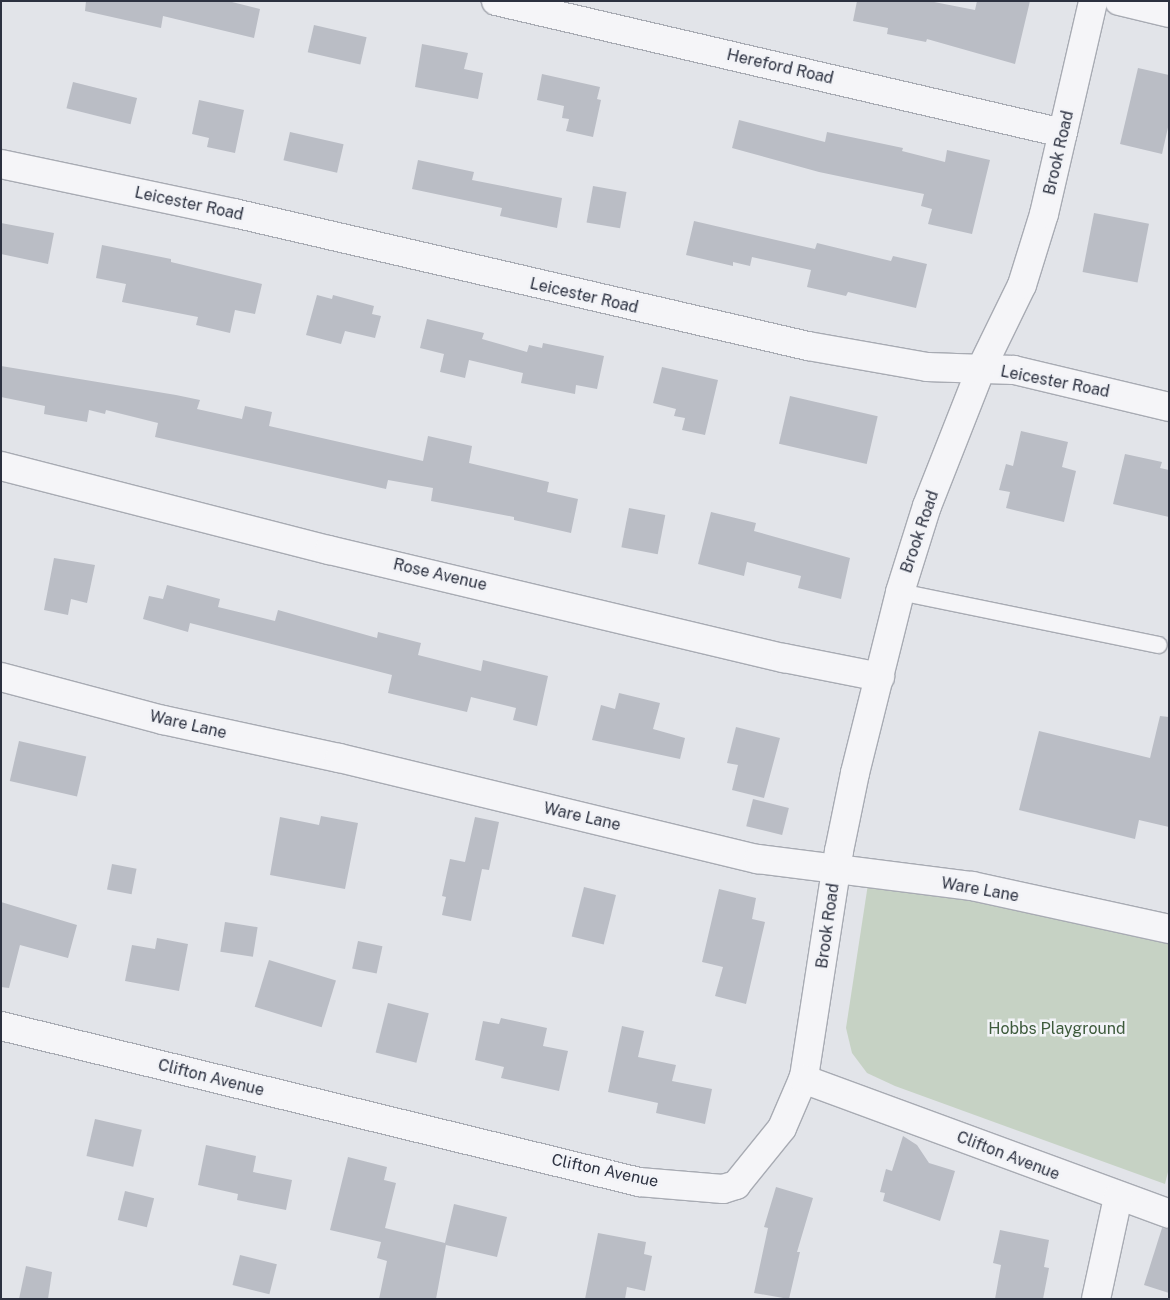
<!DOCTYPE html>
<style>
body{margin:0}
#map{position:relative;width:1170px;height:1300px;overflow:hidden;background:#e2e4e9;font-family:"Public Sans",sans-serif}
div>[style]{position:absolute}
.green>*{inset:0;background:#c6d2c4}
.building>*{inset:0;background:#babdc5;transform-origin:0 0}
.roads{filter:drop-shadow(1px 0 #a8abb3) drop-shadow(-1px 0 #a8abb3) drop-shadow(0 1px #a8abb3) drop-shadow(0 -1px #a8abb3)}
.lane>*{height:16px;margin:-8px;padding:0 8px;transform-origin:8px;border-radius:8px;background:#f5f5f8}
.street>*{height:28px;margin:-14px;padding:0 14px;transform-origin:14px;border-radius:14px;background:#f5f5f8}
span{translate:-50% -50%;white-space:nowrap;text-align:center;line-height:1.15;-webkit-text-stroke:5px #f2f3f7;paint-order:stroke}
.street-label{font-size:16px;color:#2c3140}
.park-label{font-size:16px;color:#3d5a3b}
.frame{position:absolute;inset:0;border:2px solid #2c3140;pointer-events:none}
</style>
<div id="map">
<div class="green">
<i style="clip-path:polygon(868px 884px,955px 894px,1169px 940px,1169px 1168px,1165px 1184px,895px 1086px,867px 1073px,852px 1053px,846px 1028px)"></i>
</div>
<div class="building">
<i style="clip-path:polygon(86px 1px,228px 1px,260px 9px,254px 38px,163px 16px,161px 28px,85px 11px)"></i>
<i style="clip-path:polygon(857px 1px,929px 1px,975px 10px,977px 1px,1030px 1px,1015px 64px,927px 39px,926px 42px,887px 34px,888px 28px,853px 21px)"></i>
<i style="left:314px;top:25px;width:54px;height:28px;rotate:13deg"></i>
<i style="clip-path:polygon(422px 44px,468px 53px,464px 69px,483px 73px,478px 99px,415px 87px)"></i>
<i style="clip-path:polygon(1138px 68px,1169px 75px,1169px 123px,1162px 154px,1120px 144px)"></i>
<i style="clip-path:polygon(542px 74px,600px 87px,597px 99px,601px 100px,593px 137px,566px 131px,569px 119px,562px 118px,564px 106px,537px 100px)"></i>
<i style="left:73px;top:82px;width:66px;height:27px;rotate:14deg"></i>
<i style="clip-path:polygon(199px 100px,244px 110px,235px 153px,207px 147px,209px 138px,192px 134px)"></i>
<i style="clip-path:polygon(739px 120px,825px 142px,827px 132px,903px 148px,902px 151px,945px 162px,947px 150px,990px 160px,972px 234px,928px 224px,932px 209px,921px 206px,924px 194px,819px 172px,732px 148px)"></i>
<i style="left:290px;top:132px;width:55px;height:29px;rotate:13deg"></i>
<i style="clip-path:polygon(418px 160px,474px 172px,472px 180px,562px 198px,557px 228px,500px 216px,502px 208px,412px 189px)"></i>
<i style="left:593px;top:186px;width:34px;height:37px;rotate:10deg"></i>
<i style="left:1094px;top:213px;width:56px;height:60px;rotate:11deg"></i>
<i style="clip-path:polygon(694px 221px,815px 249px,817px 243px,891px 261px,893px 256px,927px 264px,916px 308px,848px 292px,846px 296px,807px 287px,811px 270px,752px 257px,750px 266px,733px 262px,733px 266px,686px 255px)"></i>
<i style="clip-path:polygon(1px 223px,54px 233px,48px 264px,1px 254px)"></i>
<i style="clip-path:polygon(102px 245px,171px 259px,171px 262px,262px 284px,255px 314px,235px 310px,230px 333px,196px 325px,198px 317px,122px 302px,126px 284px,96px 278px)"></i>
<i style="clip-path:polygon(317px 295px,332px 299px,333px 295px,374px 306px,372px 314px,381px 316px,375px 338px,345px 331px,341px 344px,306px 335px)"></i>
<i style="clip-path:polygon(427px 319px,484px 333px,482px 339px,527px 352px,529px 345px,542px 348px,543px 343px,604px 356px,597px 389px,576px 385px,575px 394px,521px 383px,523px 373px,469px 360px,465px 378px,440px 372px,444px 354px,420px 348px)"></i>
<i style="clip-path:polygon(1px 366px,176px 395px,200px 400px,197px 409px,242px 419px,245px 406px,272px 412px,269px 426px,423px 461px,428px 436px,472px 446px,469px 463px,549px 482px,547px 492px,578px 499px,571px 533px,514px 520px,514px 517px,431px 501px,433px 488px,388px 480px,386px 489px,155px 437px,158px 423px,106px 410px,105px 414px,89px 410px,87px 422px,44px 414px,45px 406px,1px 397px)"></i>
<i style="clip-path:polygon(662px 367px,718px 380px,705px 435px,682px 430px,685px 418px,674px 416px,676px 409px,653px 403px)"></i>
<i style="left:790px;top:396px;width:90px;height:49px;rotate:13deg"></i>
<i style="clip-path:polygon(1021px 431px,1068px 442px,1062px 467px,1076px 471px,1064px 522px,1006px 508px,1010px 492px,999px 490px,1006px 464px,1013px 466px)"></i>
<i style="clip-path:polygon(1125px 454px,1162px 462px,1160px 468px,1169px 470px,1169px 517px,1113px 504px)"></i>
<i style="left:629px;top:508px;width:37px;height:40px;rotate:11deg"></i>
<i style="clip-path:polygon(711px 512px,756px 523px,754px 531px,850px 558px,841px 599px,798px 588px,801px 576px,747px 562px,744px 576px,698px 564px)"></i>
<i style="clip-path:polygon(54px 558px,95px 565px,87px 603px,71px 599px,68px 615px,44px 610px)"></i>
<i style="clip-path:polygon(167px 585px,220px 599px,218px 607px,275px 621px,278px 610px,377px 638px,378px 632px,421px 643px,418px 655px,481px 671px,483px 660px,548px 676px,537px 726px,513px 720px,516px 708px,471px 697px,467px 712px,429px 703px,388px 693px,392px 675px,190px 623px,188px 632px,143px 619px,149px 596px,163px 599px)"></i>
<i style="clip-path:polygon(619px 693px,660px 703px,653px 729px,685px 738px,680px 759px,592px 740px,601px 705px,615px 709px)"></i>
<i style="clip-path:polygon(1160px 716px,1169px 717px,1169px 827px,1139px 820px,1135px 839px,1019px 810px,1039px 731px,1150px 758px)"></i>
<i style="clip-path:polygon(736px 727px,780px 738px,764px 798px,732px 790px,738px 765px,727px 763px)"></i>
<i style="left:19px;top:741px;width:69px;height:41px;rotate:13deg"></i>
<i style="left:753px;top:799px;width:37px;height:28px;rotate:14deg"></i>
<i style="clip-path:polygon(321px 816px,358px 823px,345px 889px,270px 875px,280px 817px,319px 825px)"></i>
<i style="clip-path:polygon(475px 817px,499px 822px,489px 870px,482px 869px,471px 921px,442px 915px,446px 897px,442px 896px,450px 859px,465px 862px)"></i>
<i style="left:112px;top:864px;width:25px;height:26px;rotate:11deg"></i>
<i style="left:584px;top:887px;width:33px;height:51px;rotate:14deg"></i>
<i style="clip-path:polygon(719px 889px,756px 898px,752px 919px,765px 922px,746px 1004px,715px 996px,723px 967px,702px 962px)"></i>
<i style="clip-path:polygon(1px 902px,77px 925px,68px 958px,20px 945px,9px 988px,1px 987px)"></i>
<i style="left:225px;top:922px;width:33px;height:30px;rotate:9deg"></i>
<i style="clip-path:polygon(157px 938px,188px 944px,179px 991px,125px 981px,132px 945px,155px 949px)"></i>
<i style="left:358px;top:941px;width:25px;height:28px;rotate:12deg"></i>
<i style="left:269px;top:960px;width:70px;height:49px;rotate:17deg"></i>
<i style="left:388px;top:1003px;width:42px;height:51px;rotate:14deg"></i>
<i style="clip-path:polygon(501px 1018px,547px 1028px,543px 1046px,568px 1051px,559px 1091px,501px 1078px,504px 1067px,475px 1060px,483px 1021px,499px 1024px)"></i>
<i style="clip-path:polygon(622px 1026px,644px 1031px,638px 1057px,676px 1065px,672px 1081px,712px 1089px,705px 1124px,656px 1113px,658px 1103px,608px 1092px)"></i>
<i style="left:95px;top:1119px;width:48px;height:38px;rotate:13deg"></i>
<i style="clip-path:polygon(903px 1136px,917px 1145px,929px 1163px,955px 1171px,940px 1221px,883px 1201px,885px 1193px,880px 1192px,886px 1169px,892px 1171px)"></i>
<i style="clip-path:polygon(206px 1145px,256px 1156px,253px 1172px,292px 1180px,286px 1210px,237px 1200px,238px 1194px,198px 1185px)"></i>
<i style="clip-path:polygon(348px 1157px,387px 1167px,384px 1180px,396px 1183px,385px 1228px,445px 1243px,454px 1204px,507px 1217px,497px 1257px,446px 1245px,436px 1299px,379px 1299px,387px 1261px,377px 1258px,381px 1242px,330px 1230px)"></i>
<i style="clip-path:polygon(776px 1187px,813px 1198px,797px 1252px,800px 1252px,789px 1299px,754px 1293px,768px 1228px,764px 1227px)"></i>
<i style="left:125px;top:1191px;width:30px;height:30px;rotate:14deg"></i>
<i style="clip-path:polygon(1162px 1228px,1169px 1229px,1169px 1293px,1144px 1285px)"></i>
<i style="clip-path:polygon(1000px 1230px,1049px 1240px,1044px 1267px,1049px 1268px,1043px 1299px,995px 1299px,1001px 1265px,993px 1263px)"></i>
<i style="clip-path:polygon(598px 1233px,646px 1242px,644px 1254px,652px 1256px,645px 1291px,627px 1287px,625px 1299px,585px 1299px)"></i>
<i style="left:240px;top:1255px;width:38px;height:31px;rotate:14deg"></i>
<i style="clip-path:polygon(26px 1266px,52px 1272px,48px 1299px,19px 1299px)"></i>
</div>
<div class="roads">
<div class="lane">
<i style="left:900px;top:592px;width:264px;rotate:11.6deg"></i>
</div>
<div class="street">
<i style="left:496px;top:1px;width:582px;rotate:13.11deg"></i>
<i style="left:1119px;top:1px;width:51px;rotate:13.5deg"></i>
<i style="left:1px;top:164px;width:238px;rotate:11.9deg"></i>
<i style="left:234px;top:213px;width:589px;rotate:13.05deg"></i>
<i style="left:808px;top:346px;width:121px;rotate:10deg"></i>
<i style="left:927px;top:367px;width:87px;rotate:2deg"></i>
<i style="left:1014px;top:370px;width:159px;rotate:13.4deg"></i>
<i style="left:1px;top:466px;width:339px;rotate:14.4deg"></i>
<i style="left:329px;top:550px;width:468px;rotate:13.4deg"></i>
<i style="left:784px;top:658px;width:98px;rotate:11.2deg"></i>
<i style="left:1px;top:677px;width:168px;rotate:14.9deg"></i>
<i style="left:163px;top:720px;width:180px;rotate:12.2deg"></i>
<i style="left:339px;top:758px;width:431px;rotate:13.6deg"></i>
<i style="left:758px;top:859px;width:216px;rotate:7.2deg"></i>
<i style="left:972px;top:886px;width:202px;rotate:12.3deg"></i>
<i style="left:1px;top:1026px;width:657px;rotate:13.74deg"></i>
<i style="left:639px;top:1182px;width:84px;rotate:4.8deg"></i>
<i style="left:723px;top:1189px;width:14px;rotate:-17deg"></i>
<i style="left:736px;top:1185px;width:73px;rotate:-51.1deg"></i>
<i style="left:782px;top:1128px;width:56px;rotate:-66.7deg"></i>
<i style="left:804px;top:1077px;width:229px;rotate:-81.2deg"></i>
<i style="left:839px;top:851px;width:80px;rotate:-78.4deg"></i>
<i style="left:855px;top:773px;width:187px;rotate:-76deg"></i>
<i style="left:900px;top:592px;width:90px;rotate:-72.6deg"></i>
<i style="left:927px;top:506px;width:147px;rotate:-68.5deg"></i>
<i style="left:981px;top:369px;width:93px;rotate:-64deg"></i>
<i style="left:1022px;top:285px;width:74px;rotate:-72.8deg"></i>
<i style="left:1044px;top:214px;width:219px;rotate:-77deg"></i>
<i style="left:803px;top:1079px;width:390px;rotate:20.2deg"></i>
<i style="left:1096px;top:1299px;width:104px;rotate:-77.8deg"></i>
</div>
</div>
<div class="street-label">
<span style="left:780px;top:67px;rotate:13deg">Hereford Road</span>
<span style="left:1059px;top:153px;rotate:-77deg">Brook Road</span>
<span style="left:189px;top:204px;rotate:12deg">Leicester Road</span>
<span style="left:584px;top:296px;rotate:13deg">Leicester Road</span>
<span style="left:1055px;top:382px;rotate:11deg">Leicester Road</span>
<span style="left:920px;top:532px;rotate:-71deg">Brook Road</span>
<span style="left:440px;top:575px;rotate:13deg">Rose Avenue</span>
<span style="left:188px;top:725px;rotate:13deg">Ware Lane</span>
<span style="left:582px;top:817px;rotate:13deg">Ware Lane</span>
<span style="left:980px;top:890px;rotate:10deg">Ware Lane</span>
<span style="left:828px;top:926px;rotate:-82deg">Brook Road</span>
<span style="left:211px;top:1078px;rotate:14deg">Clifton Avenue</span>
<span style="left:1008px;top:1156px;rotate:21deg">Clifton Avenue</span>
<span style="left:605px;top:1171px;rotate:12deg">Clifton Avenue</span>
</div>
<div class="park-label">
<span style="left:1057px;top:1029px">Hobbs Playground</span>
</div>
<div class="frame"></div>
</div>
